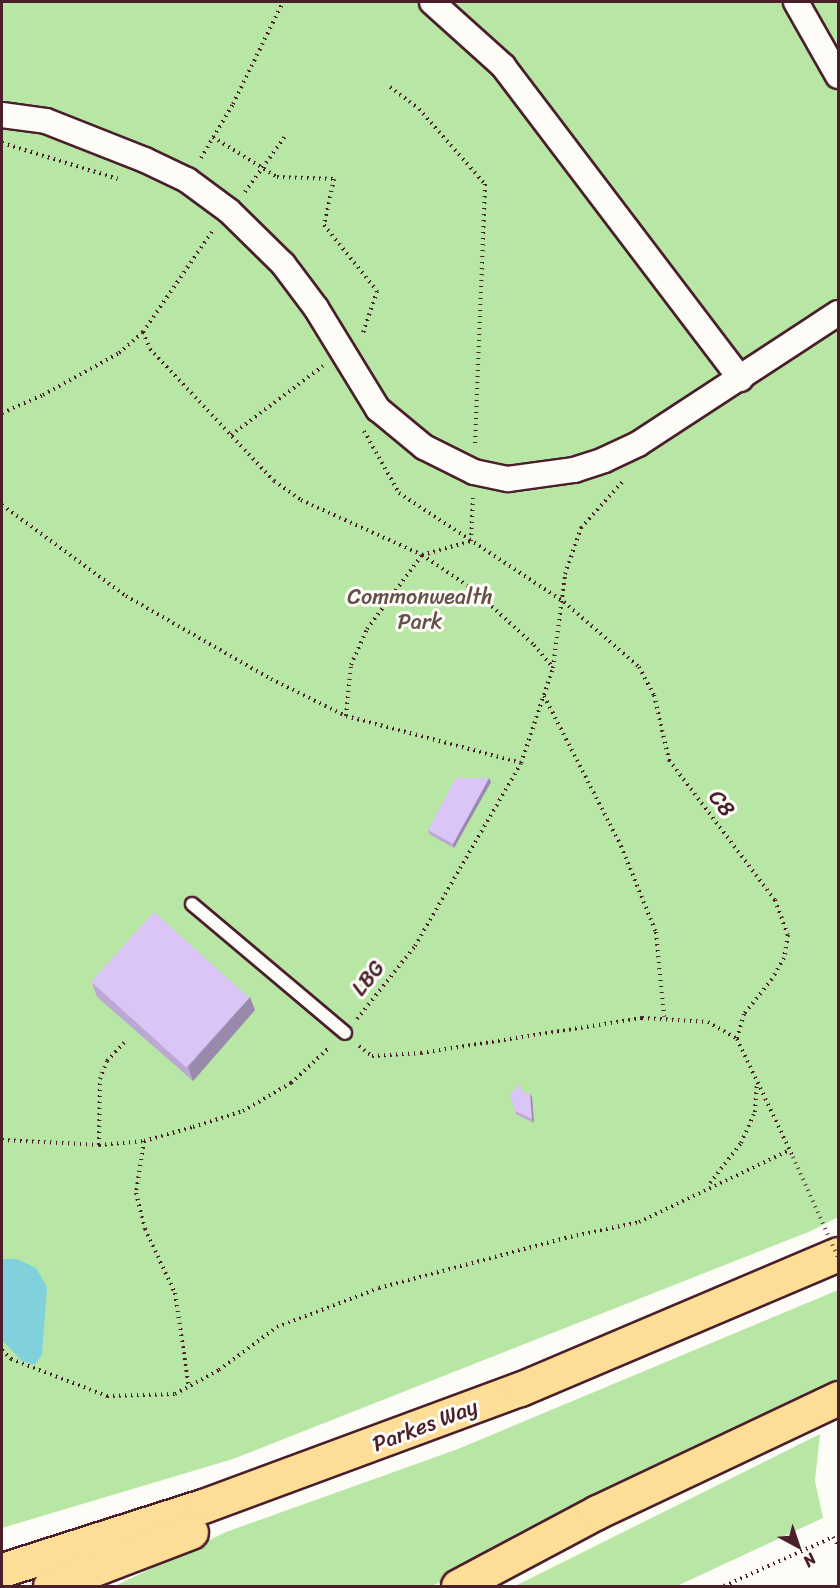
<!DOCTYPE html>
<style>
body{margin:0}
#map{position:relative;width:840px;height:1588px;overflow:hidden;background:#fdfcf7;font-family:Sriracha,sans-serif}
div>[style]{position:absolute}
.green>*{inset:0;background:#b8e7a5}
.water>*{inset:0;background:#81d1dc}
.path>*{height:4px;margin-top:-2px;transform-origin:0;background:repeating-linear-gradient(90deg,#4a1f2b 0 1.5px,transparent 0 6px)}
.roads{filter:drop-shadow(2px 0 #4a1f2b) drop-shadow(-2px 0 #4a1f2b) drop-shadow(0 2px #4a1f2b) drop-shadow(0 -2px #4a1f2b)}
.lane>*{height:12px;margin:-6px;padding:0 6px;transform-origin:6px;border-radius:6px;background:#fdfcf7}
.street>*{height:24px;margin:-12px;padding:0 12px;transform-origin:12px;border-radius:12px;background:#fdfcf7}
.highway>*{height:33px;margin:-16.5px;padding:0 16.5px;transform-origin:16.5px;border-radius:16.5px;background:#fedd96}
.path-bridge>*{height:4px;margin-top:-2px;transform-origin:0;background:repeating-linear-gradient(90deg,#4a1f2b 0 1.5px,transparent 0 6px)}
.wall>*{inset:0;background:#bba9d4}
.shaded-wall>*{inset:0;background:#998aac}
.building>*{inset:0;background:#dac5f6;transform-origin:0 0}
span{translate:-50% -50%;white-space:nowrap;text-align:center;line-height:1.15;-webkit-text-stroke:6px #fdfcf7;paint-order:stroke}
.park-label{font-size:22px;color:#66514a}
.street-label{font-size:22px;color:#4a1f2b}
.frame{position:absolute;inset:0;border:3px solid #4a1f2b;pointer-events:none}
.north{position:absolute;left:768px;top:1516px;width:60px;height:60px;-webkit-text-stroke:4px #fdfcf7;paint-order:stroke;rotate:140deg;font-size:16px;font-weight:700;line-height:24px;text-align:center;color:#4a1f2b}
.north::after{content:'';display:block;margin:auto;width:21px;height:27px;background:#4a1f2b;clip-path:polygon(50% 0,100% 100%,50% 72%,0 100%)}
</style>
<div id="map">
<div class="green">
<i style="clip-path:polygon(2px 2px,838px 2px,838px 1217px,811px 1231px,233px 1459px,2px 1528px)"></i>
<i style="clip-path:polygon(838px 1290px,838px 1386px,432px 1586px,115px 1586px,226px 1532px,458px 1449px)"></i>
<i style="clip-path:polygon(820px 1434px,815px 1481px,823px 1518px,677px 1586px,515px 1586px)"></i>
</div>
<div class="water">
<i style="clip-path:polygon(2px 1259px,17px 1259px,36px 1268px,47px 1287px,42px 1355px,35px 1365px,22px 1361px,2px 1340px)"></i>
</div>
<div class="path">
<i style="left:390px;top:87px;width:36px;rotate:37deg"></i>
<i style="left:419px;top:109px;width:100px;rotate:48.7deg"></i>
<i style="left:485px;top:184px;width:262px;rotate:92.2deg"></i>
<i style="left:213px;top:137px;width:75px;rotate:32deg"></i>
<i style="left:277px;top:177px;width:57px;rotate:2deg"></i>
<i style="left:334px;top:179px;width:47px;rotate:102.3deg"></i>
<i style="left:324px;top:225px;width:85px;rotate:51.2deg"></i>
<i style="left:377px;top:291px;width:47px;rotate:108.4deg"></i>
<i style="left:2px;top:143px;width:121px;rotate:17.2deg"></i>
<i style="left:201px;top:158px;width:63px;rotate:-59.3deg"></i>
<i style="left:233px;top:104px;width:114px;rotate:-63.9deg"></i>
<i style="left:245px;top:192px;width:70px;rotate:-54.3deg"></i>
<i style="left:143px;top:332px;width:18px;rotate:68deg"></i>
<i style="left:150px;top:349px;width:181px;rotate:46.8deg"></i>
<i style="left:274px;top:481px;width:33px;rotate:35deg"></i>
<i style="left:301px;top:500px;width:133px;rotate:24.4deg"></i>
<i style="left:422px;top:555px;width:63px;rotate:33.9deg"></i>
<i style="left:474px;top:590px;width:81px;rotate:42.5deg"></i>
<i style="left:534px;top:645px;width:30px;rotate:50deg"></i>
<i style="left:2px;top:413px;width:45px;rotate:-23.7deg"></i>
<i style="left:43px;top:395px;width:87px;rotate:-28.9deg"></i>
<i style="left:119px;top:353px;width:32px;rotate:-41deg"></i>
<i style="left:143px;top:332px;width:124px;rotate:-55.5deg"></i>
<i style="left:364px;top:431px;width:71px;rotate:60.6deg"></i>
<i style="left:399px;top:493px;width:198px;rotate:33.4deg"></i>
<i style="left:564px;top:602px;width:99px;rotate:40.9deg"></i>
<i style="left:639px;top:667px;width:32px;rotate:62deg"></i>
<i style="left:654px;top:695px;width:67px;rotate:77deg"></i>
<i style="left:669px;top:760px;width:176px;rotate:52.9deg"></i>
<i style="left:775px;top:900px;width:37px;rotate:70deg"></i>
<i style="left:788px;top:935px;width:23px;rotate:100deg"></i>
<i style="left:784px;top:958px;width:24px;rotate:120deg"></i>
<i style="left:772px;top:979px;width:45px;rotate:128.7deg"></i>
<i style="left:744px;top:1014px;width:26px;rotate:106deg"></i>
<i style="left:737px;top:1039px;width:131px;rotate:64.6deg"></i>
<i style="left:231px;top:435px;width:115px;rotate:-36.9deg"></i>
<i style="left:2px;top:505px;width:154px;rotate:36.3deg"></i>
<i style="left:126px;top:596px;width:167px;rotate:29.8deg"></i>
<i style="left:271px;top:679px;width:84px;rotate:26.3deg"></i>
<i style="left:346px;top:716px;width:181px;rotate:15deg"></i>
<i style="left:544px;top:696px;width:169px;rotate:62.8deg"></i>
<i style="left:621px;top:846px;width:93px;rotate:67.9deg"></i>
<i style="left:656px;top:932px;width:85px;rotate:84.6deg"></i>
<i style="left:346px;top:716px;width:51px;rotate:-84.4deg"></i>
<i style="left:351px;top:665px;width:39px;rotate:-66deg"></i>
<i style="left:367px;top:629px;width:92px;rotate:-53.4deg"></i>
<i style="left:422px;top:555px;width:51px;rotate:-15.9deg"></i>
<i style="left:471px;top:541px;width:43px;rotate:-87.3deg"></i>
<i style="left:357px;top:1019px;width:93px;rotate:-51.5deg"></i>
<i style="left:415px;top:946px;width:211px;rotate:-59.9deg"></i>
<i style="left:521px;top:763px;width:100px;rotate:-71.4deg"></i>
<i style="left:553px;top:668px;width:95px;rotate:-82.7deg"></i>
<i style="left:565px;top:574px;width:49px;rotate:-70.8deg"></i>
<i style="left:581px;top:528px;width:62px;rotate:-48.3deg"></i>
<i style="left:359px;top:1046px;width:16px;rotate:38deg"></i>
<i style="left:372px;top:1056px;width:49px;rotate:-3.5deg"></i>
<i style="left:421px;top:1053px;width:224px;rotate:-9deg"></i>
<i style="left:642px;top:1018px;width:66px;rotate:3.5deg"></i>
<i style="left:708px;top:1022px;width:34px;rotate:30deg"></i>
<i style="left:2px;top:1140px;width:97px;rotate:3deg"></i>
<i style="left:99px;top:1145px;width:45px;rotate:-5.1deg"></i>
<i style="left:144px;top:1141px;width:51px;rotate:-15.9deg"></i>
<i style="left:193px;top:1127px;width:52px;rotate:-17.7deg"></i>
<i style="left:243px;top:1111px;width:56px;rotate:-30.3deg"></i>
<i style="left:291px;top:1083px;width:54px;rotate:-42.8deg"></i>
<i style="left:144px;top:1141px;width:53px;rotate:98.7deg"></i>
<i style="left:136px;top:1193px;width:37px;rotate:76deg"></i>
<i style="left:145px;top:1229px;width:71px;rotate:64.9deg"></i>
<i style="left:175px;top:1293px;width:96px;rotate:81.6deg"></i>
<i style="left:99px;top:1145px;width:66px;rotate:-89.1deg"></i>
<i style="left:100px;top:1079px;width:19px;rotate:-69deg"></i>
<i style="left:107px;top:1061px;width:25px;rotate:-47deg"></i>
<i style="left:710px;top:1183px;width:51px;rotate:-52.2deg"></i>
<i style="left:741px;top:1143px;width:34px;rotate:-66deg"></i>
<i style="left:755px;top:1112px;width:27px;rotate:-86deg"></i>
<i style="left:2px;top:1350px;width:13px;rotate:45deg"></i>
<i style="left:11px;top:1359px;width:103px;rotate:21.1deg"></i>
<i style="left:107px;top:1396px;width:68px;rotate:-1.7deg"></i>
<i style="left:175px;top:1394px;width:50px;rotate:-28.6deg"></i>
<i style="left:219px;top:1370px;width:72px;rotate:-36.6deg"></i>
<i style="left:277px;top:1327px;width:109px;rotate:-20.9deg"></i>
<i style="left:379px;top:1288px;width:193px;rotate:-15deg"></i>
<i style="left:565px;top:1238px;width:76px;rotate:-12.2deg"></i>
<i style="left:639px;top:1222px;width:167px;rotate:-25.5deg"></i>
<i style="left:724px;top:1586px;width:120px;rotate:-24.2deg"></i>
<i style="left:833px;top:1537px;width:9px;rotate:58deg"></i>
</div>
<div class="roads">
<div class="lane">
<i style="left:192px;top:904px;width:200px;rotate:40.1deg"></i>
</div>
<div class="street">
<i style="left:432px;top:2px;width:96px;rotate:42deg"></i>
<i style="left:503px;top:66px;width:393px;rotate:52.8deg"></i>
<i style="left:796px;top:2px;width:85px;rotate:60.4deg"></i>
<i style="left:2px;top:115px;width:44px;rotate:7.8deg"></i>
<i style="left:46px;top:121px;width:106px;rotate:21.5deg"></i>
<i style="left:145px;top:160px;width:47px;rotate:25.5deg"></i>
<i style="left:187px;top:180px;width:52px;rotate:36.4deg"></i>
<i style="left:229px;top:211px;width:76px;rotate:44.5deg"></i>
<i style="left:283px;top:264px;width:55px;rotate:53.1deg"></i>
<i style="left:316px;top:308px;width:119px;rotate:58.5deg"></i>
<i style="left:378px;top:409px;width:60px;rotate:39.6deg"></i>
<i style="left:424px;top:447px;width:56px;rotate:26.6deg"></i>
<i style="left:474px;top:472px;width:35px;rotate:12deg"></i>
<i style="left:508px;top:479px;width:67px;rotate:-7.8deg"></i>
<i style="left:574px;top:470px;width:32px;rotate:-18deg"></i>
<i style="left:604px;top:460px;width:38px;rotate:-25deg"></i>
<i style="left:638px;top:444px;width:239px;rotate:-33.2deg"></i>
</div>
<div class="highway">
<i style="left:2px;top:1570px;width:211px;rotate:-17.7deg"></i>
<i style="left:203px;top:1506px;width:338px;rotate:-20.3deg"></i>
<i style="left:520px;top:1389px;width:345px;rotate:-23deg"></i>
<i style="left:50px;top:1586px;width:151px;rotate:-21deg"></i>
<i style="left:458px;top:1586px;width:157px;rotate:-28deg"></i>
<i style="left:597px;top:1512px;width:267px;rotate:-25.3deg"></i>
</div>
</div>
<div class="path-bridge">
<i style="left:793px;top:1157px;width:110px;rotate:65.8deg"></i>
</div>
<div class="wall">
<i style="clip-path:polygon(489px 778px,491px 782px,454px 848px,429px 834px,428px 830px)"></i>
<i style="clip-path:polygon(92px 983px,255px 1010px,193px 1081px,97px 997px)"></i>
<i style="clip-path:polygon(510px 1094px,532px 1097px,534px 1123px,516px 1114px)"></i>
</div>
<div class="shaded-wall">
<i style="clip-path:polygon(489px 778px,491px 782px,454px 848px,453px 844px)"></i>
<i style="clip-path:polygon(250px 997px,255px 1010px,193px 1081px,188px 1067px)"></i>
<i style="clip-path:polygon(530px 1093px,532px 1097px,534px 1123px,532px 1119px)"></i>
</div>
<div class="building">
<i style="clip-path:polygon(456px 778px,489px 778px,453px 844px,428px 830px)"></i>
<i style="left:154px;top:912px;width:128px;height:94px;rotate:42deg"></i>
<i style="clip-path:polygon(519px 1084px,523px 1092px,530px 1093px,532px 1119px,515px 1111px,510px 1094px)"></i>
</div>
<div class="park-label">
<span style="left:420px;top:609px">Commonwealth<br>Park</span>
</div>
<div class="street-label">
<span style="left:722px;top:803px;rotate:53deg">C8</span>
<span style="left:368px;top:978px;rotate:-51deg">LBG</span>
<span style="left:425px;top:1425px;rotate:-21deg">Parkes Way</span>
</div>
<div class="frame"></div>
<div class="north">N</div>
</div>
